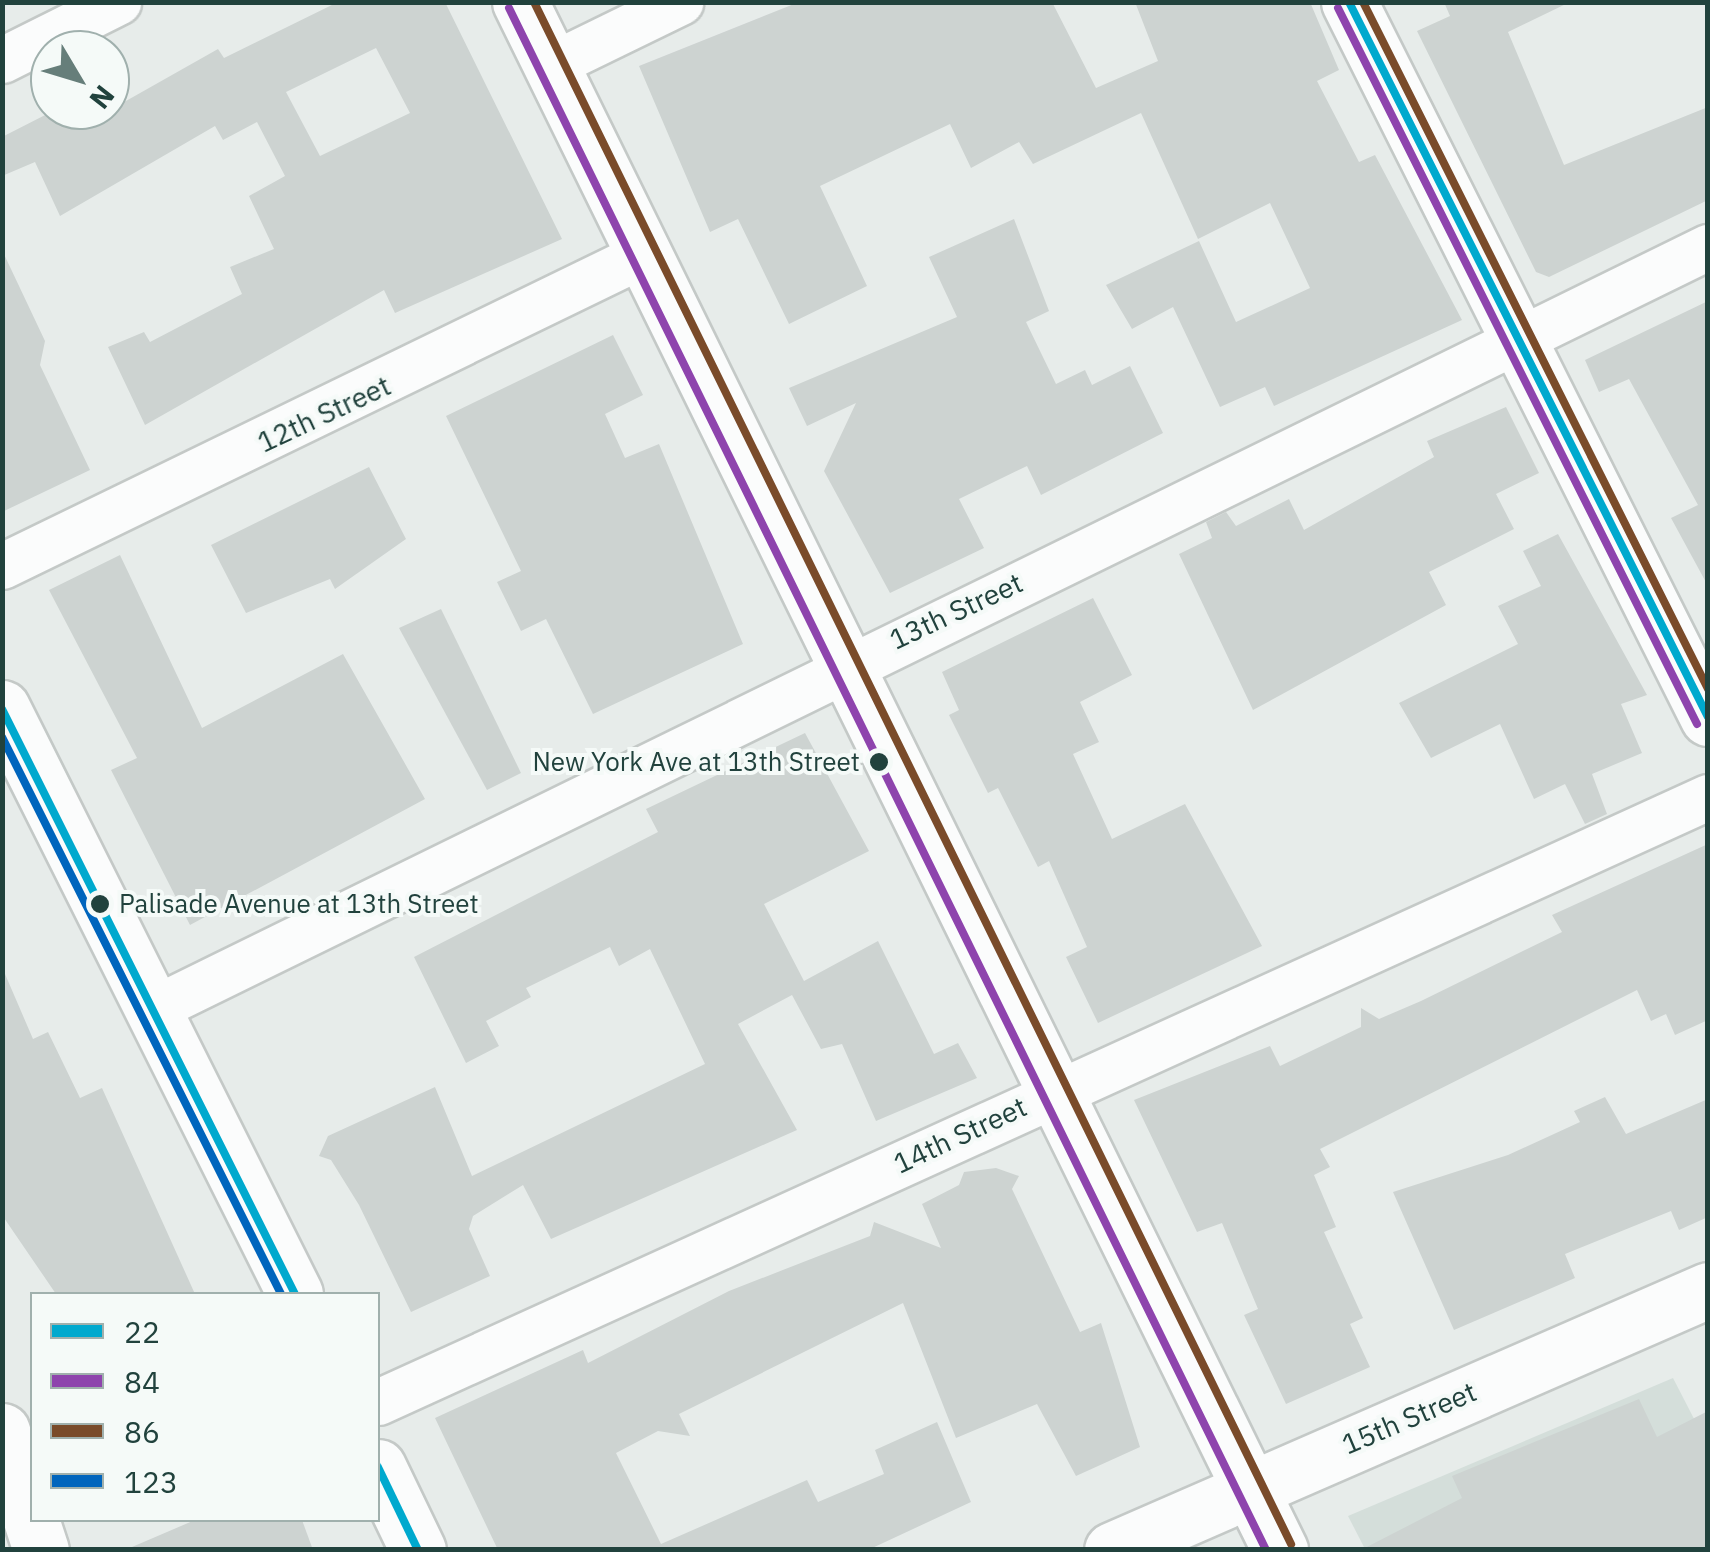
<!DOCTYPE html>
<style>
body{margin:0}
#map{position:relative;width:1710px;height:1552px;overflow:hidden;background:#e7ecea;font-family:"IBM Plex Sans",sans-serif}
div>[style]{position:absolute}
.built>*{inset:0;background:#d4deda}
.building>*{inset:0;background:#cdd3d1}
.roads{filter:drop-shadow(2px 0 #c4c9c7) drop-shadow(-2px 0 #c4c9c7) drop-shadow(0 2px #c4c9c7) drop-shadow(0 -2px #c4c9c7)}
.minor>*{height:45px;margin:-22.5px;padding:0 22.5px;transform-origin:22.5px;border-radius:22.5px;background:#fbfcfc}
.tertiary>*{height:55px;margin:-27.5px;padding:0 27.5px;transform-origin:27.5px;border-radius:27.5px;background:#fbfcfc}
.secondary>*{height:55px;margin:-27.5px;padding:0 27.5px;transform-origin:27.5px;border-radius:27.5px;background:#fbfcfc}
.bus-1>*{height:8px;margin:-4px;padding:0 4px;transform-origin:4px;border-radius:4px;background:#00a9ce}
.bus-2>*{height:8px;margin:-4px;padding:0 4px;transform-origin:4px;border-radius:4px;background:#8e44ad}
.bus-3>*{height:8px;margin:-4px;padding:0 4px;transform-origin:4px;border-radius:4px;background:#7a4b2a}
.bus-4>*{height:8px;margin:-4px;padding:0 4px;transform-origin:4px;border-radius:4px;background:#0065bd}
.dots>*{width:28px;height:28px;translate:-50% -50%;box-sizing:border-box;border:5px solid #f5faf8;border-radius:50%}
span{translate:-50% -50%;white-space:nowrap;text-align:center;line-height:1.15;-webkit-text-stroke:8px #f5faf8;paint-order:stroke}
.bus-label{font-size:26px;color:#21423d}
.right{translate:-100% -50%;text-align:right}
.left{translate:0 -50%;text-align:left}
.street-label{font-size:28px;color:#21423d}
.frame{position:absolute;inset:0;border:5px solid #21423d;pointer-events:none}
.legend{position:absolute;left:30px;top:1292px;width:350px;height:230px;box-sizing:border-box;background:#f5faf8;border:2px solid #a0b0ad;margin:0;padding:12px 18px;list-style:none;font-size:30px;color:#21423d}
.legend li{display:flex;align-items:center;gap:20px;height:50px}
.legend b{width:50px;border:2px solid #a0b0ad}
.north{position:absolute;left:30px;top:30px;width:100px;height:100px;box-sizing:border-box;background:#f5faf8;border:2px solid #a0b0ad;border-radius:50%;rotate:128deg;font-size:28px;font-weight:700;line-height:40px;text-align:center;color:#21423d}
.north::after{content:'';display:block;margin:auto;width:35px;height:45px;background:#667e7a;clip-path:polygon(50% 0,100% 100%,50% 72%,0 100%)}
</style>
<div id="map">
<div class="built">
<i style="clip-path:polygon(1673px 1378px,1707px 1444px,1365px 1549px,1348px 1516px)"></i>
</div>
<div class="building">
<i style="clip-path:polygon(evenodd,338px 2px,445px 2px,562px 239px,395px 313px,384px 290px,145px 425px,108px 347px,144px 332px,150px 342px,242px 294px,230px 267px,274px 249px,249px 196px,285px 176px,257px 122px,223px 140px,215px 126px,60px 216px,35px 162px,2px 176px,2px 137px,55px 110px,110px 110px,218px 49px,224px 58px,338px 2px,376px 48px,410px 113px,320px 156px,286px 92px,376px 48px)"></i>
<i style="clip-path:polygon(799px 2px,1052px 2px,1096px 88px,1158px 61px,1135px 2px,1310px 2px,1339px 70px,1317px 81px,1359px 162px,1375px 155px,1462px 320px,1274px 406px,1265px 387px,1220px 407px,1173px 307px,1132px 329px,1106px 285px,1199px 241px,1236px 322px,1310px 288px,1270px 203px,1198px 239px,1141px 113px,1033px 164px,1019px 142px,971px 168px,950px 124px,820px 186px,867px 286px,789px 324px,738px 219px,710px 232px,639px 66px)"></i>
<i style="clip-path:polygon(1444px 2px,1570px 2px,1508px 32px,1564px 165px,1708px 107px,1708px 200px,1549px 277px,1536px 272px,1417px 31px,1450px 16px)"></i>
<i style="clip-path:polygon(1014px 219px,1049px 311px,1026px 322px,1056px 384px,1085px 370px,1092px 385px,1130px 366px,1163px 433px,1041px 495px,1027px 466px,959px 499px,984px 548px,890px 593px,824px 471px,856px 403px,807px 426px,789px 388px,957px 317px,929px 257px)"></i>
<i style="clip-path:polygon(2px 250px,45px 341px,40px 365px,90px 470px,2px 512px)"></i>
<i style="clip-path:polygon(1708px 301px,1708px 586px,1671px 518px,1698px 505px,1629px 379px,1599px 392px,1585px 360px)"></i>
<i style="clip-path:polygon(613px 335px,643px 395px,605px 414px,625px 458px,659px 444px,743px 644px,593px 714px,546px 619px,521px 631px,497px 582px,521px 571px,446px 416px)"></i>
<i style="clip-path:polygon(1506px 407px,1539px 473px,1496px 494px,1514px 529px,1429px 572px,1446px 605px,1253px 710px,1179px 554px,1212px 538px,1206px 522px,1226px 512px,1236px 526px,1289px 499px,1304px 530px,1434px 457px,1427px 441px)"></i>
<i style="clip-path:polygon(369px 467px,406px 539px,335px 589px,330px 579px,246px 613px,211px 545px)"></i>
<i style="clip-path:polygon(1558px 534px,1647px 695px,1621px 704px,1642px 753px,1592px 774px,1607px 814px,1585px 824px,1565px 784px,1534px 799px,1500px 724px,1431px 758px,1399px 703px,1518px 644px,1498px 606px,1541px 586px,1523px 551px)"></i>
<i style="clip-path:polygon(120px 555px,202px 728px,343px 654px,425px 799px,190px 925px,111px 770px,137px 758px,49px 590px)"></i>
<i style="clip-path:polygon(1093px 598px,1132px 675px,1080px 702px,1099px 742px,1073px 754px,1112px 839px,1185px 804px,1262px 946px,1098px 1023px,1066px 957px,1087px 947px,1049px 861px,1038px 867px,998px 788px,988px 793px,949px 715px,959px 710px,942px 672px)"></i>
<i style="clip-path:polygon(441px 609px,521px 773px,487px 790px,399px 628px)"></i>
<i style="clip-path:polygon(805px 733px,869px 851px,764px 904px,804px 981px,878px 941px,934px 1054px,958px 1043px,977px 1078px,876px 1121px,842px 1044px,821px 1049px,792px 995px,738px 1024px,797px 1130px,551px 1239px,523px 1185px,473px 1216px,469px 1229px,490px 1276px,411px 1312px,359px 1205px,331px 1160px,319px 1156px,328px 1136px,435px 1087px,472px 1176px,705px 1064px,650px 949px,619px 966px,610px 947px,526px 988px,531px 997px,486px 1021px,499px 1046px,466px 1063px,414px 957px,658px 832px,646px 809px)"></i>
<i style="clip-path:polygon(1708px 844px,1708px 1020px,1675px 1035px,1666px 1014px,1651px 1021px,1637px 990px,1320px 1149px,1330px 1167px,1314px 1175px,1336px 1227px,1324px 1232px,1363px 1318px,1350px 1324px,1370px 1367px,1286px 1404px,1244px 1315px,1258px 1309px,1222px 1223px,1197px 1232px,1134px 1100px,1270px 1046px,1280px 1066px,1361px 1027px,1361px 1008px,1379px 1019px,1421px 1001px,1562px 932px,1552px 915px)"></i>
<i style="clip-path:polygon(2px 967px,33px 1039px,48px 1032px,80px 1098px,102px 1088px,195px 1294px,56px 1294px,2px 1215px)"></i>
<i style="clip-path:polygon(1605px 1097px,1626px 1134px,1708px 1099px,1708px 1217px,1679px 1230px,1671px 1211px,1565px 1254px,1575px 1278px,1454px 1330px,1393px 1192px,1508px 1155px,1580px 1122px,1574px 1111px)"></i>
<i style="clip-path:polygon(996px 1168px,1019px 1176px,1012px 1189px,1080px 1332px,1101px 1323px,1140px 1447px,1076px 1476px,1037px 1404px,956px 1438px,903px 1303px,679px 1414px,690px 1436px,658px 1431px,616px 1453px,661px 1544px,807px 1480px,818px 1502px,884px 1474px,875px 1450px,937px 1422px,971px 1502px,868px 1550px,498px 1550px,435px 1418px,583px 1350px,588px 1363px,729px 1291px,870px 1236px,874px 1222px,941px 1248px,922px 1204px,959px 1185px,964px 1172px)"></i>
<i style="clip-path:polygon(1639px 1399px,1657px 1437px,1708px 1411px,1708px 1550px,1361px 1550px,1462px 1498px,1452px 1476px)"></i>
<i style="clip-path:polygon(195px 1520px,302px 1520px,313px 1550px,125px 1550px)"></i>
</div>
<div class="roads">
<div class="minor">
<i style="left:2px;top:60px;width:130px;rotate:-26.6deg"></i>
<i style="left:551px;top:65px;width:144px;rotate:-26deg"></i>
<i style="left:2px;top:566px;width:712px;rotate:-25.92deg"></i>
<i style="left:153px;top:1009px;width:1732px;rotate:-26.11deg"></i>
<i style="left:378px;top:1402px;width:1461px;rotate:-24.46deg"></i>
</div>
<div class="tertiary">
<i style="left:520px;top:2px;width:1725px;rotate:63.85deg"></i>
<i style="left:1349px;top:2px;width:801px;rotate:63.37deg"></i>
<i style="left:1112px;top:1550px;width:650px;rotate:-23.57deg"></i>
</div>
<div class="secondary">
<i style="left:2px;top:708px;width:655px;rotate:63.43deg"></i>
<i style="left:2px;top:1431px;width:125px;rotate:71.9deg"></i>
<i style="left:378px;top:1467px;width:92px;rotate:64.3deg"></i>
</div>
</div>
<div class="bus-1">
<i style="left:1349px;top:2px;width:800px;rotate:63.34deg"></i>
<i style="left:2px;top:709px;width:654px;rotate:63.4deg"></i>
<i style="left:378px;top:1467px;width:92px;rotate:64.3deg"></i>
</div>
<div class="bus-2">
<i style="left:509px;top:8px;width:1718px;rotate:63.85deg"></i>
<i style="left:1338px;top:8px;width:801px;rotate:63.37deg"></i>
</div>
<div class="bus-3">
<i style="left:534px;top:2px;width:1718px;rotate:63.85deg"></i>
<i style="left:1363px;top:2px;width:769px;rotate:63.33deg"></i>
</div>
<div class="bus-4">
<i style="left:2px;top:737px;width:623px;rotate:63.39deg"></i>
</div>
<div class="dots">
<i style="left:879px;top:762px;background:#21423d"></i>
<i style="left:100px;top:904px;background:#21423d"></i>
</div>
<div class="bus-label">
<span class="right" style="left:860px;top:762px">New York Ave at 13th Street</span>
<span class="left" style="left:119px;top:904px">Palisade Avenue at 13th Street</span>
</div>
<div class="street-label">
<span style="left:324px;top:414px;rotate:-25deg">12th Street</span>
<span style="left:956px;top:611px;rotate:-25deg">13th Street</span>
<span style="left:960px;top:1135px;rotate:-25deg">14th Street</span>
<span style="left:1409px;top:1418px;rotate:-23deg">15th Street</span>
</div>
<div class="frame"></div>
<ul class="legend">
<li><b style="height:12px;background:#00a9ce"></b>22</li>
<li><b style="height:12px;background:#8e44ad"></b>84</li>
<li><b style="height:12px;background:#7a4b2a"></b>86</li>
<li><b style="height:12px;background:#0065bd"></b>123</li>
</ul>
<div class="north">N</div>
</div>
